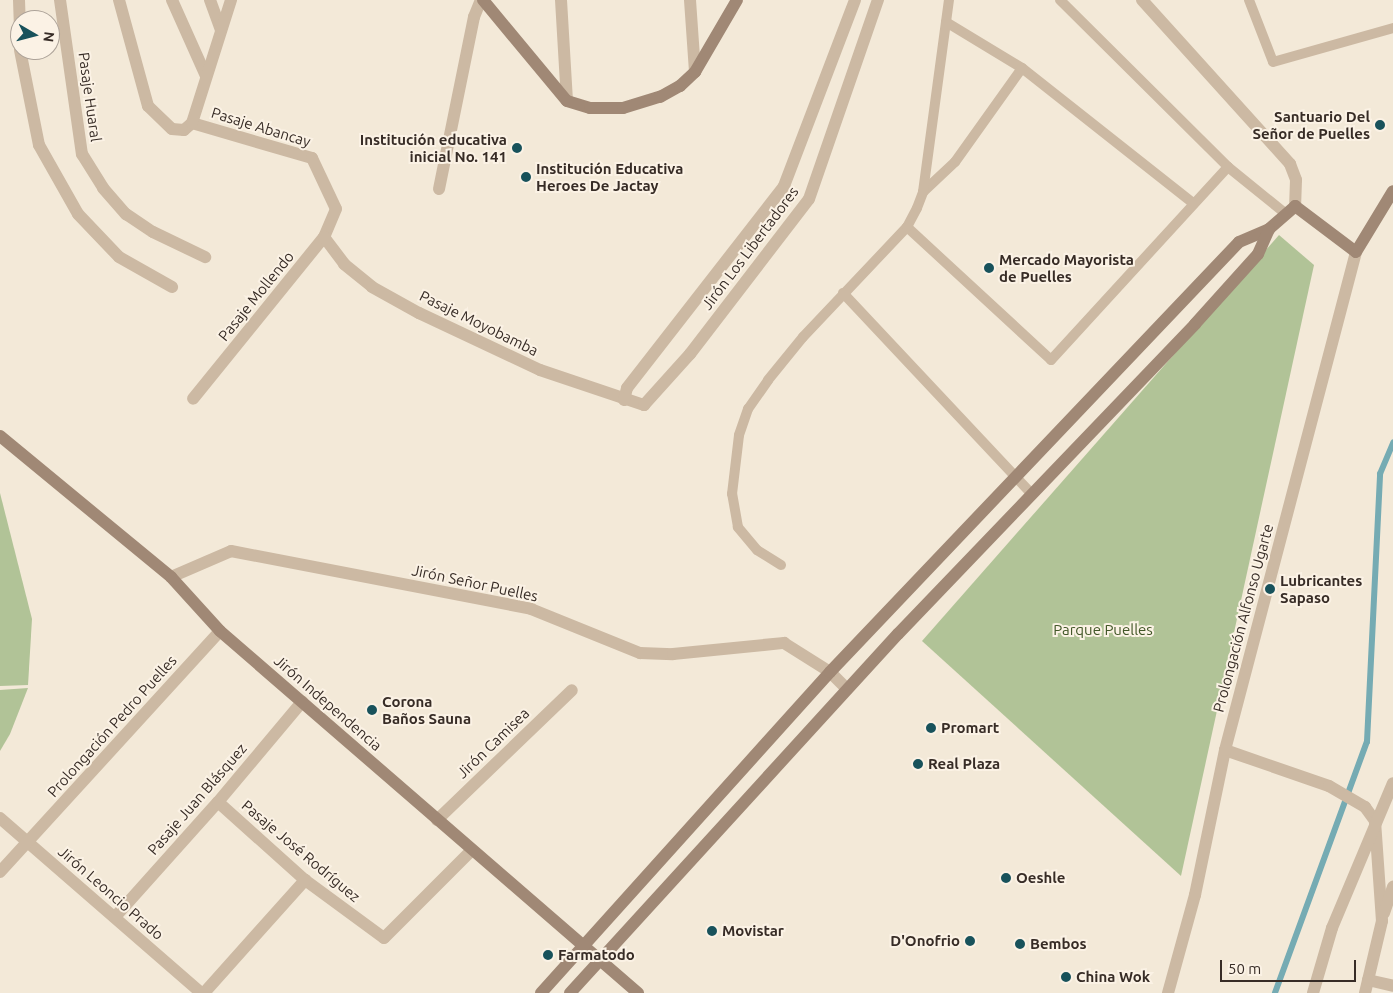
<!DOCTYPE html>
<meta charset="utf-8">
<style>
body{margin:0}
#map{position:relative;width:1393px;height:993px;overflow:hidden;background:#f3e9d8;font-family:Ubuntu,sans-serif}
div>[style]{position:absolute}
.green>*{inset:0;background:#b1c397}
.stream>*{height:5.5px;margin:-2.75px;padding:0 2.75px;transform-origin:2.75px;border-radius:2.75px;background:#75abb3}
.lane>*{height:10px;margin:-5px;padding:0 5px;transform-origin:5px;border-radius:5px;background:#ccb9a3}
.street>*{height:12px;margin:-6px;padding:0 6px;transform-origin:6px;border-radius:6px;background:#ccb9a3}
.secondary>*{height:12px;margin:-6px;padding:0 6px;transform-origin:6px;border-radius:6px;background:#a08875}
.dots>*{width:14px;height:14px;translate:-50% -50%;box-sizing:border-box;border:2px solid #fbf2e5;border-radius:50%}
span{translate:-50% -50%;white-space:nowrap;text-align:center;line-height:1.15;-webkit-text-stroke:4px #fbf2e5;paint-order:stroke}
.street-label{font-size:15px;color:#372c26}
.poi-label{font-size:15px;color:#372c26;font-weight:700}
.right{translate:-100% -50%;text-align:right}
.left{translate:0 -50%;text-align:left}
.park-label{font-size:15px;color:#425728}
.north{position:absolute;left:10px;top:10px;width:50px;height:50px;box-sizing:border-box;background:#fbf2e5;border:1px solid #ada399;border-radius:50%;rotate:98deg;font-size:14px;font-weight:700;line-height:20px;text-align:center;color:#372c26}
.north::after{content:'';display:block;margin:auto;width:18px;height:22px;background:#18525b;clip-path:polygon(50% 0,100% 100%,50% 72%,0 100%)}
.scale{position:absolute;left:1220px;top:960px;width:136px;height:22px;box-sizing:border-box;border:2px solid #372c26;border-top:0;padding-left:6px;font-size:15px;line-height:18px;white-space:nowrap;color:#372c26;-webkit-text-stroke:4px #fbf2e5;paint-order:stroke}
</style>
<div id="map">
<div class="green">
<i style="clip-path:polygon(1279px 235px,1314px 265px,1181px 876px,922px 641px)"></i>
<i style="clip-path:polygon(0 493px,32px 619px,28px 685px,0 686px)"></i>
<i style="clip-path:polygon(28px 688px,10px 734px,0 751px,0 690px)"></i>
</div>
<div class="stream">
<i style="left:1275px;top:993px;width:267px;rotate:-69.9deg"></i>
<i style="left:1367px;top:742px;width:268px;rotate:-87.2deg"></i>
<i style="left:1380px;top:474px;width:34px;rotate:-67deg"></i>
</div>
<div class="lane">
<i style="left:1060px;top:0;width:237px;rotate:44.8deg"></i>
<i style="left:1228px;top:167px;width:75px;rotate:39deg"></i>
<i style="left:1249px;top:0;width:66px;rotate:68.8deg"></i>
<i style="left:1273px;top:62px;width:125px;rotate:-15.8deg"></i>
<i style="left:946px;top:22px;width:89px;rotate:31.2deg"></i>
<i style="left:1022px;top:68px;width:219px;rotate:38.3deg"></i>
<i style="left:923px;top:192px;width:44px;rotate:-43.2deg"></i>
<i style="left:955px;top:162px;width:115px;rotate:-54.5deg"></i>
<i style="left:907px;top:227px;width:196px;rotate:42.7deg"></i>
<i style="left:1051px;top:360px;width:262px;rotate:-47.5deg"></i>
<i style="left:843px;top:293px;width:274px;rotate:46.8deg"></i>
<i style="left:781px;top:565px;width:28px;rotate:-148deg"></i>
<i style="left:757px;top:550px;width:30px;rotate:-130deg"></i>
<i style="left:738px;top:527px;width:34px;rotate:-100deg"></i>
<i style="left:732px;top:494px;width:59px;rotate:-83.2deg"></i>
<i style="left:739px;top:435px;width:28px;rotate:-71deg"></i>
<i style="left:748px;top:409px;width:35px;rotate:-55deg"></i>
<i style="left:768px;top:380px;width:55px;rotate:-50.9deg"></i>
<i style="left:803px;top:337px;width:151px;rotate:-46.6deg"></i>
<i style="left:907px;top:227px;width:21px;rotate:-62deg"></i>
<i style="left:917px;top:208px;width:17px;rotate:-69deg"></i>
<i style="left:923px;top:192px;width:194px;rotate:-82.3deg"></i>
</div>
<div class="street">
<i style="left:19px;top:0;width:38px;rotate:88deg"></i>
<i style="left:60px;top:0;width:156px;rotate:81.9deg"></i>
<i style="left:82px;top:154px;width:40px;rotate:58deg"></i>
<i style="left:103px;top:188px;width:35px;rotate:49deg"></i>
<i style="left:126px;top:214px;width:32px;rotate:34deg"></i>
<i style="left:153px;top:232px;width:58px;rotate:25.7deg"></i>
<i style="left:119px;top:0;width:110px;rotate:74.7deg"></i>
<i style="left:148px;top:106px;width:33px;rotate:44deg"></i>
<i style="left:172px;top:129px;width:12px;rotate:5deg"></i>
<i style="left:184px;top:130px;width:11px;rotate:-41deg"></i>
<i style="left:172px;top:0;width:83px;rotate:65.9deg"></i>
<i style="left:210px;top:0;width:32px;rotate:70deg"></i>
<i style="left:561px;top:0;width:101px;rotate:86.6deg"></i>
<i style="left:690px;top:0;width:72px;rotate:86deg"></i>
<i style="left:1142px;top:0;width:221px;rotate:47.9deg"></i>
<i style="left:1290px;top:164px;width:17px;rotate:69deg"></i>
<i style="left:1296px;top:180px;width:26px;rotate:92deg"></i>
<i style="left:20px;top:50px;width:97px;rotate:78.7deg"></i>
<i style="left:39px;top:145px;width:79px;rotate:60.5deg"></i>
<i style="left:78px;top:214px;width:59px;rotate:46.4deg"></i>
<i style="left:119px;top:257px;width:61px;rotate:29.5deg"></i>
<i style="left:192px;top:123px;width:125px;rotate:16.3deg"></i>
<i style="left:312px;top:158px;width:56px;rotate:64.8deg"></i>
<i style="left:336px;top:209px;width:30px;rotate:113deg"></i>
<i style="left:324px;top:237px;width:208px;rotate:129deg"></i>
<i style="left:192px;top:123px;width:129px;rotate:-72.4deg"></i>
<i style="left:439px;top:189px;width:176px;rotate:-78.5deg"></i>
<i style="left:474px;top:17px;width:18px;rotate:-68deg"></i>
<i style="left:324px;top:237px;width:34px;rotate:53deg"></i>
<i style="left:344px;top:264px;width:36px;rotate:39deg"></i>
<i style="left:372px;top:287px;width:54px;rotate:29deg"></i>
<i style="left:419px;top:313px;width:134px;rotate:25.2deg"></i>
<i style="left:540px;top:370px;width:110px;rotate:18.6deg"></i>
<i style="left:644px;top:405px;width:69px;rotate:-48deg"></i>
<i style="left:690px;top:354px;width:195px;rotate:-52.5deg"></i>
<i style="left:809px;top:199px;width:211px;rotate:-70.9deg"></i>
<i style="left:624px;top:400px;width:12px;rotate:-76deg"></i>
<i style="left:627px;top:388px;width:256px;rotate:-52.1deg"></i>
<i style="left:784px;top:186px;width:199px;rotate:-69.1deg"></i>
<i style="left:171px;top:577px;width:65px;rotate:-23.4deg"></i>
<i style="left:231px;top:551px;width:306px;rotate:10.9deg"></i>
<i style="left:531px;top:609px;width:118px;rotate:22deg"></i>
<i style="left:640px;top:653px;width:33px;rotate:2deg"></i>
<i style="left:673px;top:654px;width:112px;rotate:-5.7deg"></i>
<i style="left:784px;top:643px;width:54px;rotate:32.2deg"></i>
<i style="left:830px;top:672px;width:24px;rotate:45deg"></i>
<i style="left:1225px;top:750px;width:110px;rotate:19.1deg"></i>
<i style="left:1329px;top:786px;width:42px;rotate:30.3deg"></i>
<i style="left:1365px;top:807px;width:17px;rotate:54deg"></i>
<i style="left:1375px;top:821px;width:100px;rotate:86deg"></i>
<i style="left:1382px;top:921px;width:74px;rotate:103.3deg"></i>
<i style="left:218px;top:802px;width:117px;rotate:41.9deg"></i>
<i style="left:305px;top:880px;width:98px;rotate:36.3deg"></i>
<i style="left:384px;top:938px;width:124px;rotate:-45deg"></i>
<i style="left:0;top:818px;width:267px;rotate:41deg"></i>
<i style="left:437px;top:820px;width:187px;rotate:-43.9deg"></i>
<i style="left:0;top:872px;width:326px;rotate:-47.6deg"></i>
<i style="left:1384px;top:913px;width:28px;rotate:-71deg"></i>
<i style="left:115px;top:917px;width:154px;rotate:-48.2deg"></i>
<i style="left:218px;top:802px;width:131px;rotate:-50deg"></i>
<i style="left:1368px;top:980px;width:26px;rotate:13deg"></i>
<i style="left:204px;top:993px;width:152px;rotate:-48.2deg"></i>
<i style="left:1168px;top:993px;width:102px;rotate:-74.6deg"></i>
<i style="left:1195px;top:895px;width:148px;rotate:-78.3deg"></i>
<i style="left:1225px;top:750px;width:515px;rotate:-75.26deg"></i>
<i style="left:1313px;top:993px;width:68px;rotate:-73.7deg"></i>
<i style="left:1332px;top:928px;width:157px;rotate:-67.2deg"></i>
</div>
<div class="secondary">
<i style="left:483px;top:0;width:131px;rotate:50.3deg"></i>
<i style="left:567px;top:101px;width:24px;rotate:17deg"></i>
<i style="left:590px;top:108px;width:33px"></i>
<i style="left:623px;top:108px;width:39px;rotate:-17deg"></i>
<i style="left:660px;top:97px;width:23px;rotate:-29deg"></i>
<i style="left:680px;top:86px;width:21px;rotate:-43deg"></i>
<i style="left:695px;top:72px;width:83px;rotate:-59.7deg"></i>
<i style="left:0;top:436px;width:222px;rotate:39.5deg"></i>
<i style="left:171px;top:577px;width:73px;rotate:47.8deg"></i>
<i style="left:220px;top:631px;width:553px;rotate:40.89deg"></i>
<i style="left:541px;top:993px;width:432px;rotate:-48deg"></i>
<i style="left:830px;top:672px;width:593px;rotate:-46.43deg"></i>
<i style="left:1239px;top:242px;width:33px;rotate:-23deg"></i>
<i style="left:1269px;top:229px;width:35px;rotate:-41deg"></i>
<i style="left:1295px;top:206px;width:76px;rotate:37deg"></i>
<i style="left:1356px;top:252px;width:71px;rotate:-58.8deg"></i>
<i style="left:570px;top:993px;width:486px;rotate:-47.6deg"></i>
<i style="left:898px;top:634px;width:429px;rotate:-46.2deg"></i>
<i style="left:1195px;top:324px;width:94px;rotate:-48deg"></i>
<i style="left:1258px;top:254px;width:27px;rotate:-66deg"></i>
</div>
<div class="dots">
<i style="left:1380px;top:125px;background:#18525b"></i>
<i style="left:517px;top:148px;background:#18525b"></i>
<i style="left:526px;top:177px;background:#18525b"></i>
<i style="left:989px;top:268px;background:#18525b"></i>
<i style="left:1270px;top:589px;background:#18525b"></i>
<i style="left:372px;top:710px;background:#18525b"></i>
<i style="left:931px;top:728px;background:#18525b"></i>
<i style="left:918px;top:764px;background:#18525b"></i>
<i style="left:1006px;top:878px;background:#18525b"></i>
<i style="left:712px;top:931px;background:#18525b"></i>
<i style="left:970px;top:941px;background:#18525b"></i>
<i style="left:1020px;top:944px;background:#18525b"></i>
<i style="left:548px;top:955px;background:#18525b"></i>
<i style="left:1066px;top:977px;background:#18525b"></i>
</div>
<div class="street-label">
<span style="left:90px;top:97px;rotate:82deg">Pasaje Huaral</span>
<span style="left:261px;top:127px;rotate:17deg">Pasaje Abancay</span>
<span style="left:750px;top:248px;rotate:-53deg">Jirón Los Libertadores</span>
<span style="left:256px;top:296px;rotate:-51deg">Pasaje Mollendo</span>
<span style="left:479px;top:323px;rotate:26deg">Pasaje Moyobamba</span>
<span style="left:475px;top:583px;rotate:12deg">Jirón Señor Puelles</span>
<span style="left:1243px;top:618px;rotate:-75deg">Prolongación Alfonso Ugarte</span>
<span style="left:328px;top:703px;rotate:41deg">Jirón Independencia</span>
<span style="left:112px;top:726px;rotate:-48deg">Prolongación Pedro Puelles</span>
<span style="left:493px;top:743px;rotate:-44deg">Jirón Camisea</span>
<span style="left:197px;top:799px;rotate:-49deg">Pasaje Juan Blásquez</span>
<span style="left:301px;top:851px;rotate:40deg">Pasaje José Rodríguez</span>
<span style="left:111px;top:893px;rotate:41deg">Jirón Leoncio Prado</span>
</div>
<div class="poi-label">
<span class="right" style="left:1370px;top:125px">Santuario Del<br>Señor de Puelles</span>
<span class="right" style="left:507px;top:148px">Institución educativa<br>inicial No. 141</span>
<span class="left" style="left:536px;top:177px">Institución Educativa<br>Heroes De Jactay</span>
<span class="left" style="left:999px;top:268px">Mercado Mayorista<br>de Puelles</span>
<span class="left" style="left:1280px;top:589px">Lubricantes<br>Sapaso</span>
<span class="left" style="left:382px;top:710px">Corona<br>Baños Sauna</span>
<span class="left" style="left:941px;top:728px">Promart</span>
<span class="left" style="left:928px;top:764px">Real Plaza</span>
<span class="left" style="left:1016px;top:878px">Oeshle</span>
<span class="left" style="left:722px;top:931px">Movistar</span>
<span class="right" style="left:960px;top:941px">D'Onofrio</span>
<span class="left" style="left:1030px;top:944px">Bembos</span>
<span class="left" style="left:558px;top:955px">Farmatodo</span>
<span class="left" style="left:1076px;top:977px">China Wok</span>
</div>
<div class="park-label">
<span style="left:1103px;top:630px">Parque Puelles</span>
</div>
<div class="north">N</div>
<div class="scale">50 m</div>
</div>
